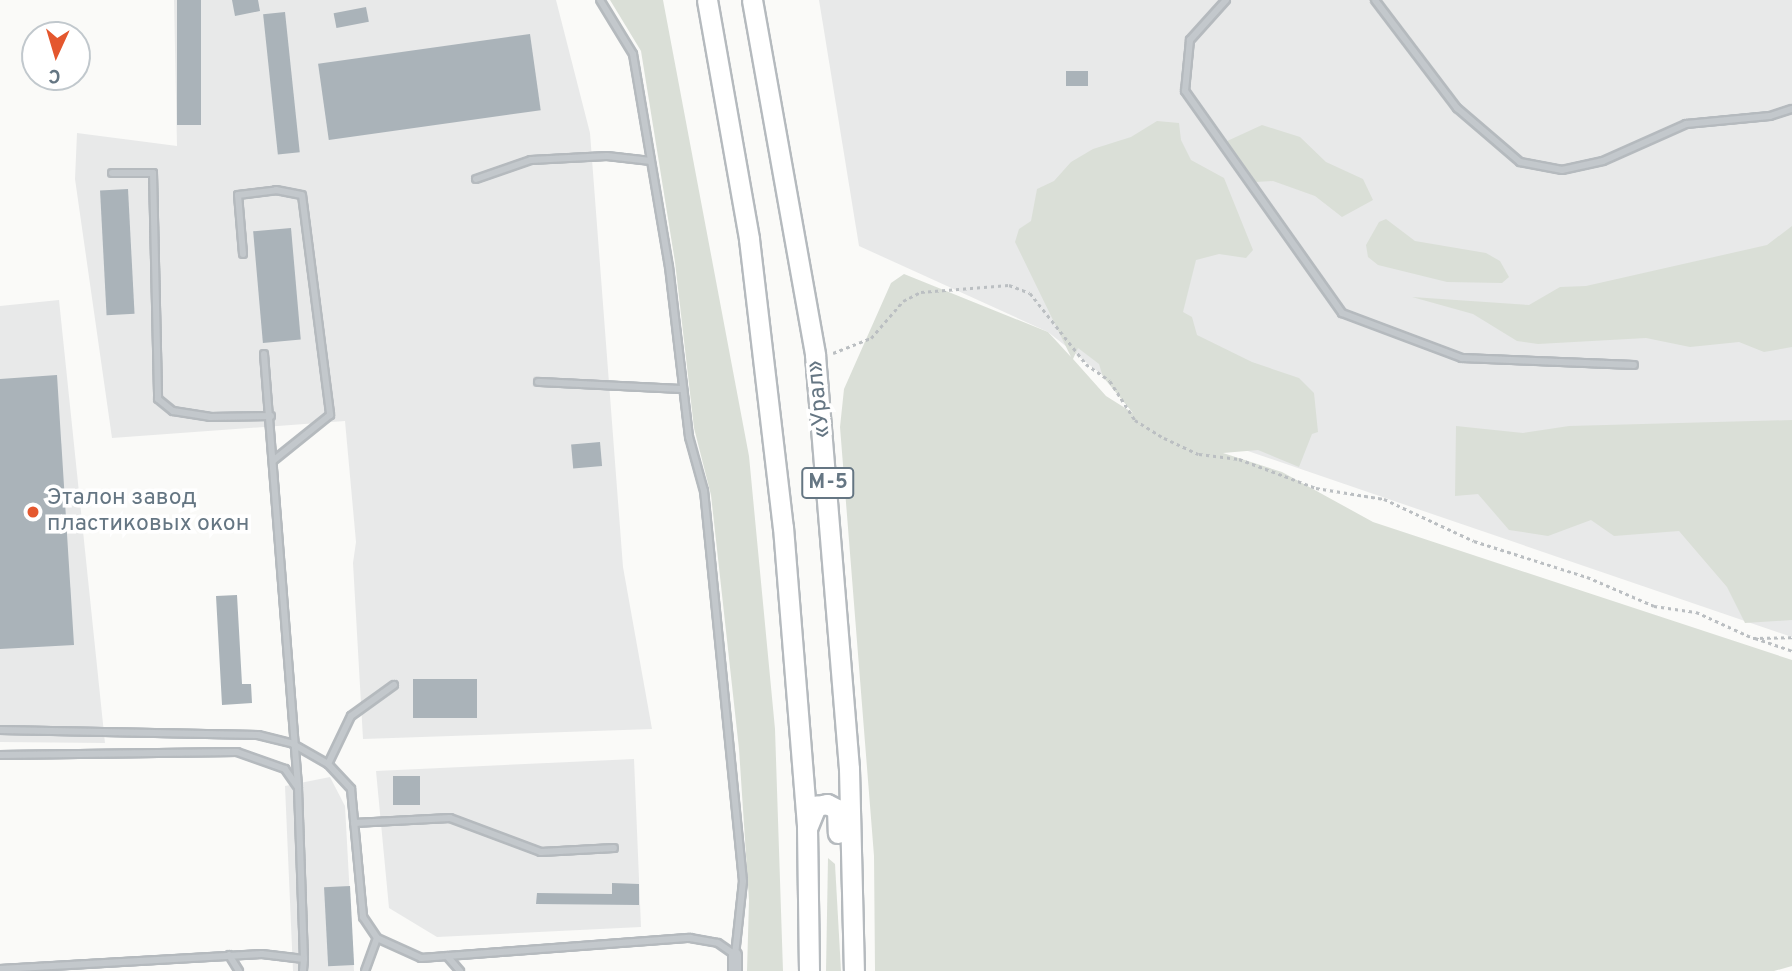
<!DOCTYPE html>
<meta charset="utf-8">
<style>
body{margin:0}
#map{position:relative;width:1792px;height:971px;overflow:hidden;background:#fafaf8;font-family:Overpass,sans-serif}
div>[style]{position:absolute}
.built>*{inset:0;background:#e8e9e9}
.green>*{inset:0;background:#dadfd7}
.building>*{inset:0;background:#aab3b9;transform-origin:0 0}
.path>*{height:2.5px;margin-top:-1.25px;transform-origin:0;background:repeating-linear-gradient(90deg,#bbbfc2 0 3.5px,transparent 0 7px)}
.roads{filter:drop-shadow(2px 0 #b5babe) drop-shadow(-2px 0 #b5babe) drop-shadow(0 2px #b5babe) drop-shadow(0 -2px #b5babe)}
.lane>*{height:6px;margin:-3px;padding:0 3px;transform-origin:3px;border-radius:3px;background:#c3c8cc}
.street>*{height:12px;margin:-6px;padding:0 6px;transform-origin:6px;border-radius:6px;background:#c3c8cc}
.primary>*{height:19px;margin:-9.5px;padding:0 9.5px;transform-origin:9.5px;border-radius:9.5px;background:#fff}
.dots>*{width:19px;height:19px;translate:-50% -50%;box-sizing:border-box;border:4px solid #fff;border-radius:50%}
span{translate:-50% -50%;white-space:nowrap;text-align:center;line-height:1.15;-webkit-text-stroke:7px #fff;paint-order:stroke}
.shield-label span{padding:2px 5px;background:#fff;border:2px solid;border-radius:5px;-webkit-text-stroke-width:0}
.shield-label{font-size:21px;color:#657683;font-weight:700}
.street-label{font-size:23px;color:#657683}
.poi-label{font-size:23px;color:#657683}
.left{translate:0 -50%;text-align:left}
.north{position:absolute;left:21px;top:21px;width:70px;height:70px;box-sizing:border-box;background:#fff;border:2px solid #c1c8cd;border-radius:50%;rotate:184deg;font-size:19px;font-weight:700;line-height:28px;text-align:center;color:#657683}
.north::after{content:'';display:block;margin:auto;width:24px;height:32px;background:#e4572e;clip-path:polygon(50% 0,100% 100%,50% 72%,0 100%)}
</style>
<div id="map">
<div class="built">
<i style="clip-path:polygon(174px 0,556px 0,590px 133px,623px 567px,652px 729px,363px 739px,353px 563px,356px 542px,345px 421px,112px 438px,75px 179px,77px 133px,177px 146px)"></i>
<i style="clip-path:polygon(819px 0,1792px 0,1792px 637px,1160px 421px,1048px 332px,859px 246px)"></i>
<i style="clip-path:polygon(59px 300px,105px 743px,0 742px,0 306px)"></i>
<i style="clip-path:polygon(634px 759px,641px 927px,437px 937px,389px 908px,376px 771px)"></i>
<i style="clip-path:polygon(330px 777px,345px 806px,354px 971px,293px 971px,285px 786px)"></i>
</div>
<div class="green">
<i style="clip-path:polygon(610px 0,663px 0,749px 456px,775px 729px,783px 971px,747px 971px,749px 900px,739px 749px,711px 495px,694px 428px,675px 262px,641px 51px)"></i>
<i style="clip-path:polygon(evenodd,1157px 121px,1179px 123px,1181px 140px,1191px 160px,1224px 178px,1253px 250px,1246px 258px,1219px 254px,1196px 260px,1183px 312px,1192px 317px,1197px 335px,1252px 362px,1299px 378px,1314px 393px,1318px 432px,1312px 434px,1299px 467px,1258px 450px,1223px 453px,1282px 472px,1373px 522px,1792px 660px,1792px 966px,1774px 971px,875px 971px,874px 856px,840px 427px,844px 389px,891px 283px,904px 274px,1048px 332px,1071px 357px,1015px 242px,1019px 229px,1031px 221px,1037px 189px,1054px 181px,1071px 162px,1093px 149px,1131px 137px,1157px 121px,1078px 348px,1099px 364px,1103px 377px,1133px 413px,1106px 396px,1073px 359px,1078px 348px)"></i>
<i style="clip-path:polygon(1262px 125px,1300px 137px,1326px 162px,1363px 179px,1373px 200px,1342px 217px,1315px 196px,1273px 181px,1256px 182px,1229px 155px,1225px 142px)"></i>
<i style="clip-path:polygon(1386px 219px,1415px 241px,1486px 253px,1500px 261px,1509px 277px,1502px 283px,1447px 282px,1378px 265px,1368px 257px,1366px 245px,1379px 222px)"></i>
<i style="clip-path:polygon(1792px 226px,1792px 347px,1764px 352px,1739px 342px,1690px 347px,1646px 338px,1538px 344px,1517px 341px,1473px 314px,1412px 297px,1529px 305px,1560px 287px,1586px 286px,1767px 245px)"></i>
<i style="clip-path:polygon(1792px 420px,1792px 620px,1745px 623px,1727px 587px,1679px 531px,1614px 536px,1591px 520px,1548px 536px,1509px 530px,1478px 494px,1455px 496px,1456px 426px,1523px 433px,1569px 426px)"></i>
<i style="clip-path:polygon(828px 858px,835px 864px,841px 971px,826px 971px)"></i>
</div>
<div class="building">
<i style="left:177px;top:0;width:24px;height:125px"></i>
<i style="clip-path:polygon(232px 0,258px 0,260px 11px,235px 16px)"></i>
<i style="left:366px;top:7px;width:15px;height:33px;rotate:79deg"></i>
<i style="left:285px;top:12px;width:141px;height:22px;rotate:84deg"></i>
<i style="left:530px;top:34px;width:77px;height:214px;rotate:82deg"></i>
<i style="left:1066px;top:71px;width:22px;height:15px"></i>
<i style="left:128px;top:189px;width:125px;height:28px;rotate:87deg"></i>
<i style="left:291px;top:228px;width:112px;height:38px;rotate:85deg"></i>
<i style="clip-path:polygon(57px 375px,74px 645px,0 649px,0 379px)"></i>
<i style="left:600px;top:442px;width:24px;height:29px;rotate:85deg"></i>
<i style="clip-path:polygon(237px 595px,242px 684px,251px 684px,252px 703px,222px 705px,216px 596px)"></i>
<i style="left:413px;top:679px;width:64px;height:39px"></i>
<i style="left:393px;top:776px;width:27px;height:29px"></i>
<i style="clip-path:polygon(612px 883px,639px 884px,639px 905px,536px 904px,537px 893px,612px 894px)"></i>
<i style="left:350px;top:886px;width:79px;height:26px;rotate:87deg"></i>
</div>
<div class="path">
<i style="left:833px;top:353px;width:41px;rotate:-21.5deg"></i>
<i style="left:871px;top:338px;width:49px;rotate:-49.1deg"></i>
<i style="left:903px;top:301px;width:20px;rotate:-27deg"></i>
<i style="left:921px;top:292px;width:88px;rotate:-4.5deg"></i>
<i style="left:1009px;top:285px;width:22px;rotate:21deg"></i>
<i style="left:1030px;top:293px;width:90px;rotate:51.7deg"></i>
<i style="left:1086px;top:364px;width:29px;rotate:35deg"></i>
<i style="left:1110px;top:381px;width:46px;rotate:57.3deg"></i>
<i style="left:1135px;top:420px;width:34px;rotate:32deg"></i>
<i style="left:1164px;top:438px;width:38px;rotate:25deg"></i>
<i style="left:1199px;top:454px;width:40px;rotate:7.1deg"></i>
<i style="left:1239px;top:459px;width:82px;rotate:20.6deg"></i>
<i style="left:1316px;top:488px;width:69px;rotate:9.2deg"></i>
<i style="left:1384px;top:499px;width:99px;rotate:25deg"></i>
<i style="left:1474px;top:541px;width:119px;rotate:17.7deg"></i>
<i style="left:1587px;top:577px;width:73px;rotate:23.4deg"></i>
<i style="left:1654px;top:606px;width:42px;rotate:8.1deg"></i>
<i style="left:1696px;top:612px;width:63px;rotate:24.5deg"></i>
<i style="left:1753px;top:638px;width:39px;rotate:-1deg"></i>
<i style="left:1755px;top:638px;width:39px;rotate:19deg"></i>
</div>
<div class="roads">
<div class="lane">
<i style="left:1226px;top:0;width:54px;rotate:132deg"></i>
<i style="left:1190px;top:40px;width:51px;rotate:95.6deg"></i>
<i style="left:1185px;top:91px;width:272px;rotate:54.7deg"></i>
<i style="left:1342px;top:313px;width:128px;rotate:20.6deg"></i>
<i style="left:1462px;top:358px;width:172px;rotate:2.3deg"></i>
<i style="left:1375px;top:0;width:136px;rotate:52.8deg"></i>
<i style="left:1457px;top:108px;width:83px;rotate:40.6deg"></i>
<i style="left:1520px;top:162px;width:43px;rotate:10.8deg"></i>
<i style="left:1562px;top:170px;width:42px;rotate:-12.4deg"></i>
<i style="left:1603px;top:161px;width:91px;rotate:-24deg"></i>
<i style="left:1686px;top:124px;width:84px;rotate:-5.4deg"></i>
<i style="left:1770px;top:116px;width:23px;rotate:-18deg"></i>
<i style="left:112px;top:173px;width:41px"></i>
<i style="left:153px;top:173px;width:226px;rotate:88.7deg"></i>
<i style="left:158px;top:399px;width:19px;rotate:39deg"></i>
<i style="left:173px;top:411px;width:37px;rotate:9deg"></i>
<i style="left:210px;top:417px;width:61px;rotate:-0.9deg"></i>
<i style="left:476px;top:179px;width:58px;rotate:-19.1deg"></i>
<i style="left:531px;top:160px;width:76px;rotate:-3deg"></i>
<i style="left:607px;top:156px;width:44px;rotate:6.5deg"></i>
<i style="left:243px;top:254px;width:59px;rotate:-94.8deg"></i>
<i style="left:238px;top:195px;width:38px;rotate:-7deg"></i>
<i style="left:276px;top:190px;width:26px;rotate:11deg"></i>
<i style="left:302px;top:195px;width:222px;rotate:82.7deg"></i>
<i style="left:330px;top:415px;width:72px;rotate:141.2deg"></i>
<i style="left:264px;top:354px;width:435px;rotate:85.5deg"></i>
<i style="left:298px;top:788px;width:171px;rotate:88deg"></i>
<i style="left:538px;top:382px;width:145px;rotate:2.8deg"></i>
<i style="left:0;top:730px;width:258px;rotate:1.1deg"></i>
<i style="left:258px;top:735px;width:36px;rotate:14deg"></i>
<i style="left:293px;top:744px;width:40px;rotate:29.7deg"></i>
<i style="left:328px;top:764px;width:34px;rotate:47deg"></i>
<i style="left:351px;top:789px;width:129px;rotate:84.6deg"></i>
<i style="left:363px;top:917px;width:25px;rotate:56deg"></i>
<i style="left:377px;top:938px;width:48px;rotate:24.4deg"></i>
<i style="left:421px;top:958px;width:270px;rotate:-4.3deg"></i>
<i style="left:690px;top:938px;width:28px;rotate:10deg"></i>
<i style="left:718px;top:943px;width:21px;rotate:35deg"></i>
<i style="left:735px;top:955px;width:74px;rotate:-83.8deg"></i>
<i style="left:743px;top:881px;width:392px;rotate:-95.7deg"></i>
<i style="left:704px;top:491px;width:56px;rotate:-105.5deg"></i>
<i style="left:689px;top:437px;width:171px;rotate:-96.7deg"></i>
<i style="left:669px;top:267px;width:216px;rotate:-99.6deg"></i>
<i style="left:633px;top:54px;width:63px;rotate:-121.4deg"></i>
<i style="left:0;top:755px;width:237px;rotate:-0.7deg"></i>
<i style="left:237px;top:752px;width:51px;rotate:19.5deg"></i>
<i style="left:285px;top:769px;width:21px;rotate:55deg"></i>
<i style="left:328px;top:764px;width:53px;rotate:-64.4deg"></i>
<i style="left:351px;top:716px;width:53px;rotate:-35.8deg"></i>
<i style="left:354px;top:823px;width:96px;rotate:-3deg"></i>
<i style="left:450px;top:818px;width:97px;rotate:20.5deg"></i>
<i style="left:541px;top:852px;width:73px;rotate:-3.1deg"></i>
<i style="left:229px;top:955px;width:19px;rotate:58deg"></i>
<i style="left:447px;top:956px;width:20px;rotate:49deg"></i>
<i style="left:0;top:969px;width:262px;rotate:-3.3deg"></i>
<i style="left:262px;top:954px;width:42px;rotate:6.8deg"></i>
<i style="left:304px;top:959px;width:12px;rotate:95deg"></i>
<i style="left:365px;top:971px;width:35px;rotate:-70deg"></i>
</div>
<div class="street">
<i style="left:735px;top:971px;width:16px;rotate:-90deg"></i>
</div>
<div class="primary">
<i style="left:707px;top:0;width:243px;rotate:80deg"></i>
<i style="left:749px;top:239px;width:290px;rotate:83.3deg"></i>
<i style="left:783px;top:527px;width:301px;rotate:85.4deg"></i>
<i style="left:807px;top:827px;width:144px;rotate:89.2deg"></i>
<i style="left:752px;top:0;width:361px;rotate:79.9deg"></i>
<i style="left:815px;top:355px;width:415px;rotate:85.3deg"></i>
<i style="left:849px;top:769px;width:202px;rotate:88.6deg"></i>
<i style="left:808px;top:826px;width:22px;rotate:-68deg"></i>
<i style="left:816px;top:806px;width:11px;rotate:-10deg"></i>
<i style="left:827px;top:804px;width:11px;rotate:27deg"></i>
<i style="left:837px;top:809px;width:24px;rotate:88deg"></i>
</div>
</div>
<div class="dots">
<i style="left:33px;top:512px;background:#e4572e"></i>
</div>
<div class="shield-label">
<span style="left:828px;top:483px">М-5</span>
</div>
<div class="street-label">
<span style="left:820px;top:399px;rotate:-96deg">«Урал»</span>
</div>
<div class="poi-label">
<span class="left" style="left:47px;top:512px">Эталон завод<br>пластиковых окон</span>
</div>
<div class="north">С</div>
</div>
